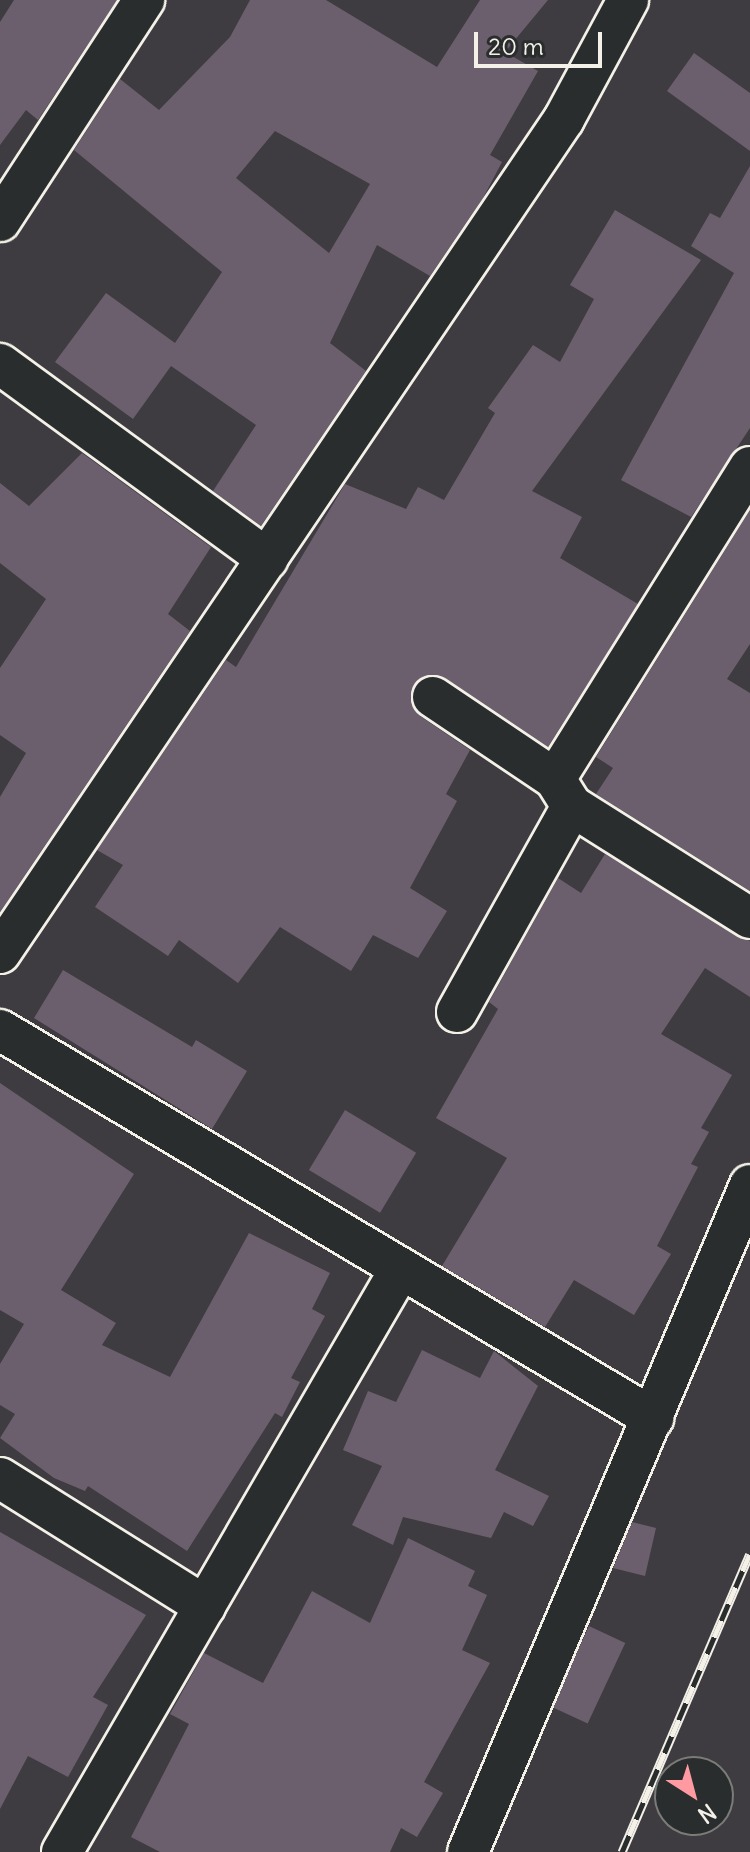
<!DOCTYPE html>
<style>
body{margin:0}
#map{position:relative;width:750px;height:1852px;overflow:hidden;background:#3e3c41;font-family:Delius,sans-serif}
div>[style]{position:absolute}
.building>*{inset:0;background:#6c5f6d;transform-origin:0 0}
.roads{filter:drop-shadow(2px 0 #f4f1e8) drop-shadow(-2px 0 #f4f1e8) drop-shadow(0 2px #f4f1e8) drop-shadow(0 -2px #f4f1e8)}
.street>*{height:40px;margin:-20px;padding:0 20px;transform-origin:20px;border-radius:20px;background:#2a2d2e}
.rail>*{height:9px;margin-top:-4.5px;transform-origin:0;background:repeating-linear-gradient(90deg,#2a2d2e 0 18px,#f4f1e8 0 36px);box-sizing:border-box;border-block:2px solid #f4f1e8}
span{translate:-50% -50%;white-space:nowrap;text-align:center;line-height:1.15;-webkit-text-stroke:6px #2a2d2e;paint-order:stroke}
.north{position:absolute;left:654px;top:1756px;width:80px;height:80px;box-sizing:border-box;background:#2a2d2e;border:2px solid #7b7b78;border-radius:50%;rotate:144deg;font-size:22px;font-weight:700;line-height:32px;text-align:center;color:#f4f1e8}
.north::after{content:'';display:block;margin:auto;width:28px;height:36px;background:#ff9aa2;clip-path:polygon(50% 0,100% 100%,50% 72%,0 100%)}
.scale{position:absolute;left:474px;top:32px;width:128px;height:36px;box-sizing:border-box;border:4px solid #f4f1e8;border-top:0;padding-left:10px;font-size:24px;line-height:28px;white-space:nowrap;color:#f4f1e8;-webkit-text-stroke:6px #2a2d2e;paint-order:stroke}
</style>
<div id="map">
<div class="building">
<i style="clip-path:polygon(14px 0,117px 0,38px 120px,26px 110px,0 145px,0 22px)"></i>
<i style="clip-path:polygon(evenodd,250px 0,326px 0,437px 67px,480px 0,548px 0,505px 52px,538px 71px,490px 155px,502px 162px,483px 198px,430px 276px,377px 245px,330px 343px,366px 371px,261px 526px,213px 491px,256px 425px,171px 366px,133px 419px,55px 362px,106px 293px,175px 343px,222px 272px,74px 150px,120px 79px,159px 110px,230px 37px,250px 0,275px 131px,370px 184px,329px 253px,236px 178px,275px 131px)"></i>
<i style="clip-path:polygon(694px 53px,750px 93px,750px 151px,667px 91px)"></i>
<i style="clip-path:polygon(750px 166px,750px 428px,691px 517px,621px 480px,734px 273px,691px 246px,710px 213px,720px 218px)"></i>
<i style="clip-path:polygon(615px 210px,701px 260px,532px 491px,582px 517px,560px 558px,638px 604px,548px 747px,445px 678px,424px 676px,414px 685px,420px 716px,470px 750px,446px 794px,457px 801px,410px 888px,447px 911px,418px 958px,373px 935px,351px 971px,280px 927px,238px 983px,179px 940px,168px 956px,95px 907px,123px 865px,97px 850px,226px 660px,236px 667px,345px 484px,406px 509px,418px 487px,444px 500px,495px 413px,488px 408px,533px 345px,560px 362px,594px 299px,570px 285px)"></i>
<i style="clip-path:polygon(82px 453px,211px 547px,168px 614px,190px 631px,0 912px,0 797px,26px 753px,0 735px,0 668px,46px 599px,0 563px,0 483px,29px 506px)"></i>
<i style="clip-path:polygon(750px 510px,750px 644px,727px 679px,750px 693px,750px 891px,596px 794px,613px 768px,596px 757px)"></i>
<i style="clip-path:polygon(605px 854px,750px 941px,750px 997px,705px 968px,661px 1034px,732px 1075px,701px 1128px,709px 1132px,691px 1164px,698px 1167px,657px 1246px,671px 1254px,634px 1315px,574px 1280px,545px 1327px,442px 1266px,507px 1158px,436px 1118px,498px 1009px,489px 1002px,558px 878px,581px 893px)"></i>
<i style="clip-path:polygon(63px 970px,192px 1047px,196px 1040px,247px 1071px,212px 1129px,34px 1018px)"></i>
<i style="clip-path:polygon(0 1083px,134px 1174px,61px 1290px,116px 1323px,102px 1345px,170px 1377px,249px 1233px,330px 1273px,312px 1309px,325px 1316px,291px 1378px,300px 1382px,282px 1417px,275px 1413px,187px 1551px,88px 1486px,85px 1491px,54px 1478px,0 1438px,15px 1414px,0 1405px,0 1364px,24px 1324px,0 1310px)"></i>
<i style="left:345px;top:1110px;width:83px;height:70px;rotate:31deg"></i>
<i style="clip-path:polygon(422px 1350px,480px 1378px,494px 1351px,538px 1386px,495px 1470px,549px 1496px,533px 1526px,504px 1512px,491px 1538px,403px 1517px,393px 1545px,352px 1525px,382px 1466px,343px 1450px,368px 1391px,396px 1402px)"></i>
<i style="clip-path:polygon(632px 1522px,656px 1528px,645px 1576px,613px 1568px)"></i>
<i style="clip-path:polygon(0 1532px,146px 1615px,93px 1697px,108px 1705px,68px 1777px,28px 1756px,0 1809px)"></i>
<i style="clip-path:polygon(408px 1538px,475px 1571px,468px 1586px,487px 1595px,462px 1650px,490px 1663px,424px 1782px,443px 1793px,417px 1837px,401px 1828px,390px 1852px,160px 1852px,131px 1837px,189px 1724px,170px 1714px,204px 1653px,263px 1683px,312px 1591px,370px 1623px)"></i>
<i style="left:589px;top:1626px;width:40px;height:89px;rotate:25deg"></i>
</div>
<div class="roads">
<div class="street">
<i style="left:0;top:221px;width:264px;rotate:-56.9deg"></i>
<i style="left:0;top:364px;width:331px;rotate:36.1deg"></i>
<i style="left:433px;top:697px;width:147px;rotate:33.9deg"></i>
<i style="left:555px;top:779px;width:32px;rotate:58deg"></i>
<i style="left:572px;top:806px;width:210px;rotate:32.2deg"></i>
<i style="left:555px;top:779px;width:368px;rotate:-58deg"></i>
<i style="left:0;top:953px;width:1007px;rotate:-55.93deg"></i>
<i style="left:564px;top:119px;width:135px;rotate:-61.7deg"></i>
<i style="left:457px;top:1012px;width:236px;rotate:-60.8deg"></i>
<i style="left:0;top:1030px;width:760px;rotate:30.72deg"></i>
<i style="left:0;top:1478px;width:242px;rotate:32deg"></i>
<i style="left:62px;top:1852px;width:675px;rotate:-59.87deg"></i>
<i style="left:468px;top:1852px;width:724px;rotate:-67.08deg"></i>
</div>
</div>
<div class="rail">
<i style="left:622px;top:1852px;width:324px;rotate:-66.8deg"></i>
</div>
<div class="north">N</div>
<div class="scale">20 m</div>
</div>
